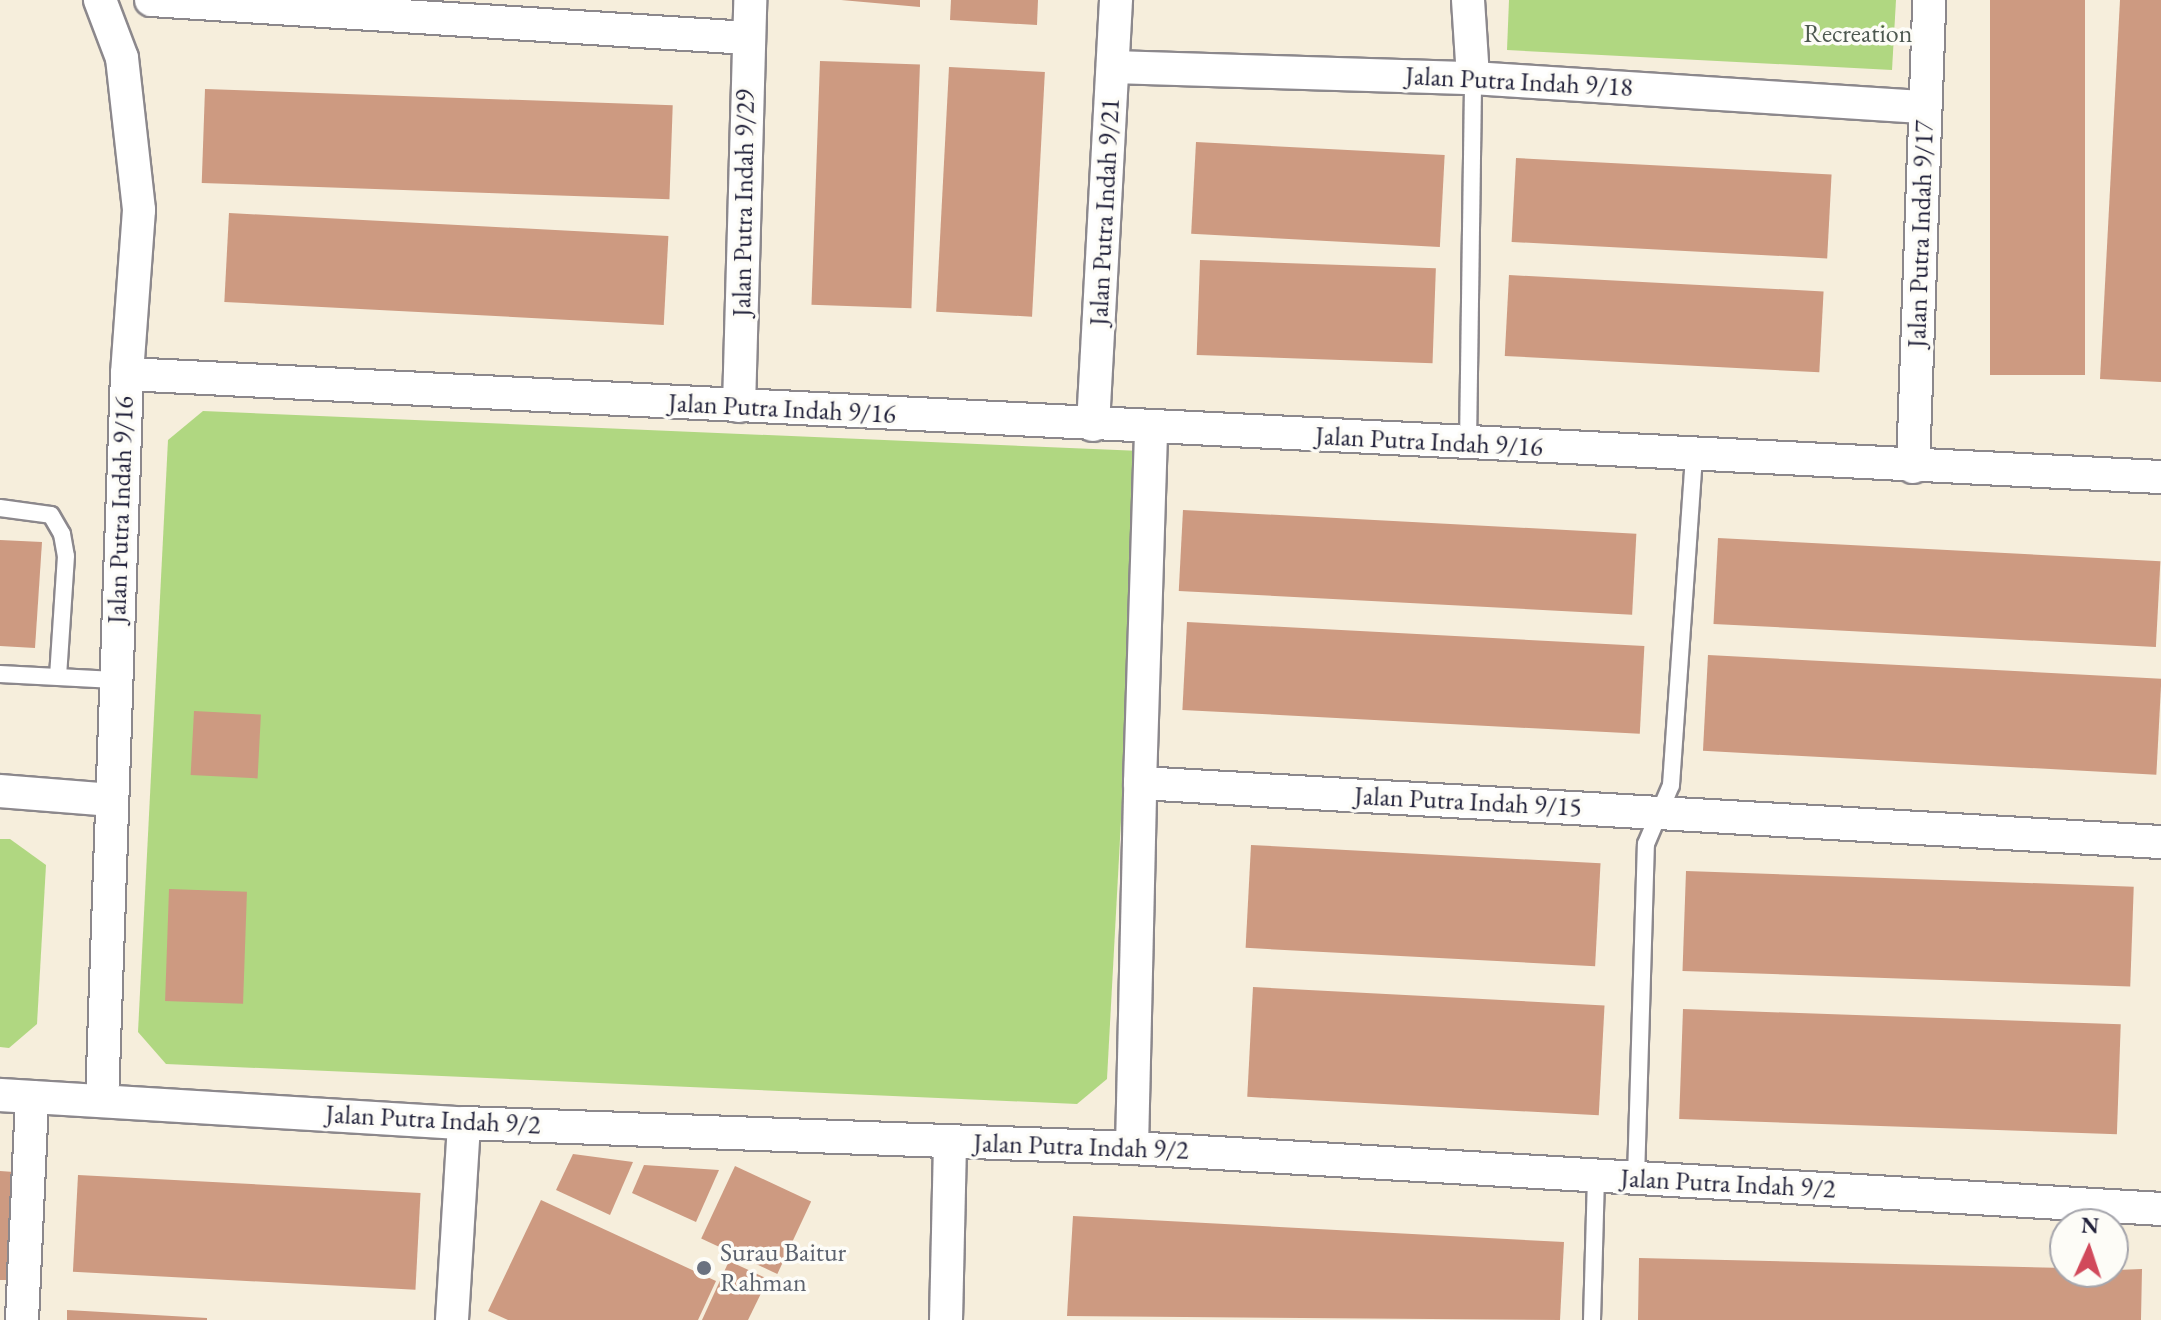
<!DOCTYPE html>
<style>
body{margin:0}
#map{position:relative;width:2161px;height:1320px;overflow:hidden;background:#f6eedc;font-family:"EB Garamond",serif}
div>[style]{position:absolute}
.green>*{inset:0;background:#b0d781}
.building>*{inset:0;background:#cd9a81;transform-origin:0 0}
.roads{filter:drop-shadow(2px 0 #8c888c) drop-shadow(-2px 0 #8c888c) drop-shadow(0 2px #8c888c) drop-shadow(0 -2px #8c888c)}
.service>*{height:16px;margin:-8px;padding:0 8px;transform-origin:8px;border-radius:8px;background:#fff}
.minor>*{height:32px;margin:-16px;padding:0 16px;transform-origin:16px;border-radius:16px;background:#fff}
.dots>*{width:22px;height:22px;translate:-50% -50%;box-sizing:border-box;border:4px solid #fdfcf7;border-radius:50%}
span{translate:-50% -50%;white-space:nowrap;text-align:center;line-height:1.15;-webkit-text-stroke:7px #fdfcf7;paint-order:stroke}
.park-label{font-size:26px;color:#4d5850}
.street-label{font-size:26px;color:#22223b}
.worship-label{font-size:26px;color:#5b616d}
.left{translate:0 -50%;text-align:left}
.north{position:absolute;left:2049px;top:1208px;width:80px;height:80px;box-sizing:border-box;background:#fdfcf7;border:2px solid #a5a5ac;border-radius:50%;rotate:3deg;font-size:22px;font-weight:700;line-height:32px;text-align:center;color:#22223b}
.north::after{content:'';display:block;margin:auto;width:28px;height:36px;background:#d1495b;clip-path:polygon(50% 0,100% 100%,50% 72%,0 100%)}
</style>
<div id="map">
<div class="green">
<i style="clip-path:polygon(1509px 0,1896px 0,1892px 70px,1507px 50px)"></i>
<i style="clip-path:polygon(203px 411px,1141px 451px,1107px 1079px,1077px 1104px,166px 1064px,138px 1032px,168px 440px)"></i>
<i style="clip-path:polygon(0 839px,10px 839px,46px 865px,37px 1024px,9px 1048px,0 1047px)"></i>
</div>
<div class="building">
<i style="clip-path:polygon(841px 0,920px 0,920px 7px)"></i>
<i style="clip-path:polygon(951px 0,1038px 0,1037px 25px,950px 20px)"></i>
<i style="left:1990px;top:0;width:95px;height:375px"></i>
<i style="clip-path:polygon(2120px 0,2161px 0,2161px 382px,2100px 379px)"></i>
<i style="left:820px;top:61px;width:100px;height:244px;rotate:2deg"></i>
<i style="left:949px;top:67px;width:96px;height:245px;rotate:3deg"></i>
<i style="left:205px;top:89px;width:468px;height:94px;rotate:2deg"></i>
<i style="left:1196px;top:142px;width:249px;height:92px;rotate:3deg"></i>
<i style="left:1516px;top:158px;width:316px;height:84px;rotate:3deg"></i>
<i style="left:229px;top:213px;width:440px;height:89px;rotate:3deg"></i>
<i style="left:1200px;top:260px;width:236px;height:95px;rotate:2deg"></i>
<i style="left:1509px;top:275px;width:315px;height:81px;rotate:3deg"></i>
<i style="left:1183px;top:510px;width:454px;height:81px;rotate:3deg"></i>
<i style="left:1718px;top:538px;width:443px;height:86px;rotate:3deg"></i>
<i style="clip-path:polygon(0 540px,42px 542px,35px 648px,0 646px)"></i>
<i style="left:1187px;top:622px;width:458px;height:88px;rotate:3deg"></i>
<i style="left:1708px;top:655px;width:454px;height:96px;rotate:3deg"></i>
<i style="left:194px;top:711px;width:67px;height:64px;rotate:3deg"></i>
<i style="left:1251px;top:845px;width:350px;height:103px;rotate:3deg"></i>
<i style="left:1686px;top:871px;width:448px;height:100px;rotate:2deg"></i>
<i style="left:169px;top:889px;width:78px;height:112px;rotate:2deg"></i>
<i style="left:1253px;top:987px;width:352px;height:110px;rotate:3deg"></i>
<i style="left:1683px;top:1009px;width:438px;height:110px;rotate:2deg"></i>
<i style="clip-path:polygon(573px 1154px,633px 1162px,610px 1215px,556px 1190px)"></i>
<i style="clip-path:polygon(644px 1165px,719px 1170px,696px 1222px,632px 1193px)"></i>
<i style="left:735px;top:1166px;width:84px;height:80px;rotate:25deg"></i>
<i style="clip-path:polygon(0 1171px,14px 1172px,8px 1280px,0 1280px)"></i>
<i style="left:78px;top:1175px;width:343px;height:97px;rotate:3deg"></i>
<i style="clip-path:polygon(541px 1200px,716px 1281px,698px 1320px,508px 1320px,488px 1311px)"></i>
<i style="clip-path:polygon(1073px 1216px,1564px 1242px,1560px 1320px,1067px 1316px)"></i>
<i style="clip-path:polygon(1639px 1258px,2065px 1268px,2065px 1272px,2142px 1269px,2141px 1320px,1638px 1320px)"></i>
<i style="clip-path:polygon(729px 1261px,768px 1279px,748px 1320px,702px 1320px)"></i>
<i style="clip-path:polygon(67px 1310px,207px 1318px,207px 1320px,67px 1320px)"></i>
</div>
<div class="roads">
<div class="service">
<i style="left:1468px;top:444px;width:366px;rotate:-89.2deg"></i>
<i style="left:0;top:508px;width:51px;rotate:7.8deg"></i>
<i style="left:51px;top:515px;width:22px;rotate:60deg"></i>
<i style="left:62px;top:534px;width:22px;rotate:80deg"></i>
<i style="left:66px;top:556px;width:119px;rotate:93.8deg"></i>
<i style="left:0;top:674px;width:115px;rotate:3deg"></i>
<i style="left:1636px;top:1178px;width:334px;rotate:-88.3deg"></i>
<i style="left:1646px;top:844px;width:64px;rotate:-67deg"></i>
<i style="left:1671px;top:785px;width:330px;rotate:-86deg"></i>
<i style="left:1592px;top:1320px;width:144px;rotate:-88.4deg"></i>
</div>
<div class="minor">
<i style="left:100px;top:0;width:62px;rotate:69.2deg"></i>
<i style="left:122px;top:58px;width:153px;rotate:83.6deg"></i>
<i style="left:139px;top:210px;width:164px;rotate:94.2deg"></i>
<i style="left:127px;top:374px;width:725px;rotate:91.97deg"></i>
<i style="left:151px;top:0;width:598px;rotate:3.64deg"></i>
<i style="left:1468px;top:0;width:78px;rotate:86.3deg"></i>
<i style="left:1113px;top:67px;width:360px;rotate:1.8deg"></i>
<i style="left:1473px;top:78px;width:453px;rotate:3.7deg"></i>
<i style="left:127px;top:374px;width:2037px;rotate:2.9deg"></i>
<i style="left:739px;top:406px;width:406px;rotate:-88.4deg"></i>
<i style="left:1093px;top:425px;width:426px;rotate:-86.9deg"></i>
<i style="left:1913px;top:467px;width:467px;rotate:-88deg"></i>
<i style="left:1140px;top:783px;width:355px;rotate:-88.2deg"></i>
<i style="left:0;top:791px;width:112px;rotate:4.6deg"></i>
<i style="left:0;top:1095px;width:465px;rotate:3.5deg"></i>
<i style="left:464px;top:1123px;width:668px;rotate:2.14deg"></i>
<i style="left:1132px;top:1148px;width:1031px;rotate:3.39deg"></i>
<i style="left:1132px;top:1148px;width:365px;rotate:-88.7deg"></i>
<i style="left:1140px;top:783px;width:1023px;rotate:3.31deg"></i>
<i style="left:22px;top:1320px;width:223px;rotate:-87.4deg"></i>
<i style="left:452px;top:1320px;width:197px;rotate:-86.5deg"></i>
<i style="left:946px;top:1320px;width:178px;rotate:-88.7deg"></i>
</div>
</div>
<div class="dots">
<i style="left:704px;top:1268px;background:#6b7280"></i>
</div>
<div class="park-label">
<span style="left:1858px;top:34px">Recreation</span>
</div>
<div class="street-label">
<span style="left:1519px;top:82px;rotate:3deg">Jalan Putra Indah 9/18</span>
<span style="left:744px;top:203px;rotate:-89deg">Jalan Putra Indah 9/29</span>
<span style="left:1105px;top:212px;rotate:-87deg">Jalan Putra Indah 9/21</span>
<span style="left:1921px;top:234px;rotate:-88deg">Jalan Putra Indah 9/17</span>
<span style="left:782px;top:409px;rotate:3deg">Jalan Putra Indah 9/16</span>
<span style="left:1429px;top:442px;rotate:3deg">Jalan Putra Indah 9/16</span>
<span style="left:121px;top:510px;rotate:-88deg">Jalan Putra Indah 9/16</span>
<span style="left:1468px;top:802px;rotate:3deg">Jalan Putra Indah 9/15</span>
<span style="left:433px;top:1120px;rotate:3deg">Jalan Putra Indah 9/2</span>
<span style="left:1081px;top:1147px;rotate:2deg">Jalan Putra Indah 9/2</span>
<span style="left:1728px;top:1184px;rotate:3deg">Jalan Putra Indah 9/2</span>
</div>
<div class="worship-label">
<span class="left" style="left:720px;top:1268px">Surau Baitur<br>Rahman</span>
</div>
<div class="north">N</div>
</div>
